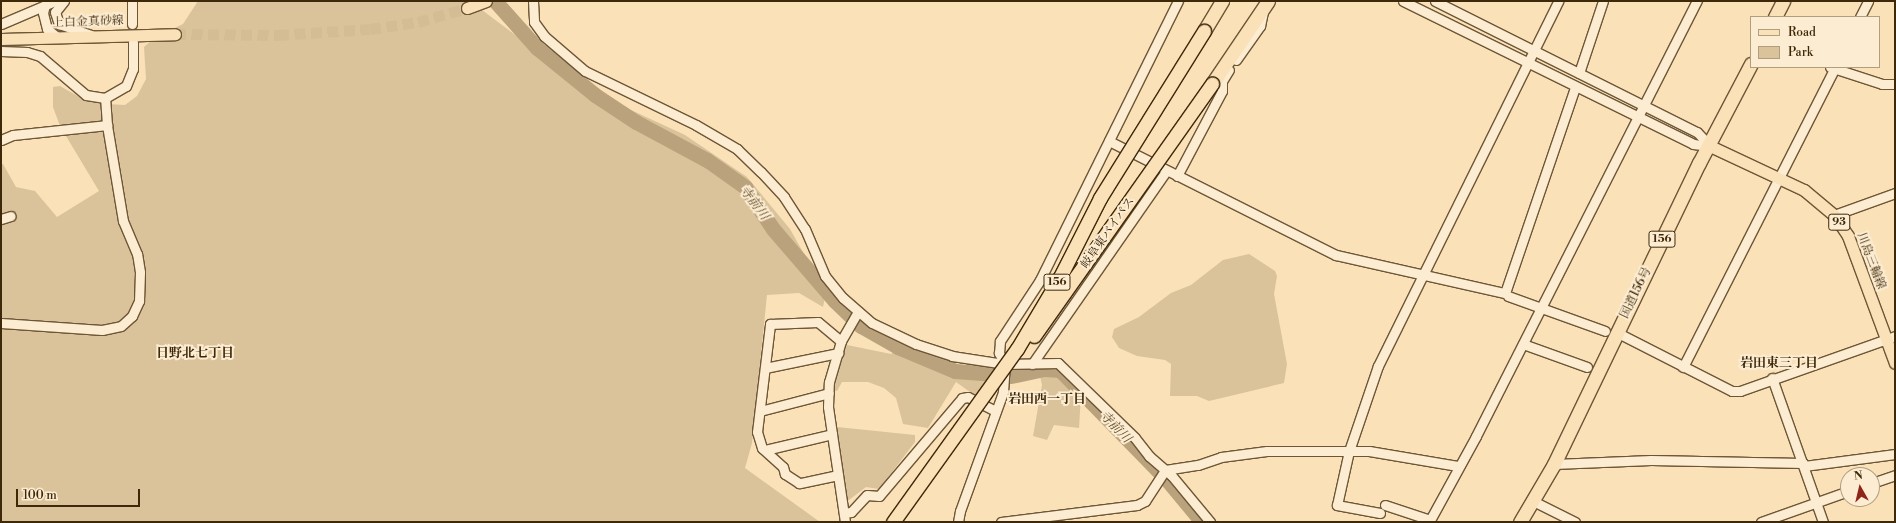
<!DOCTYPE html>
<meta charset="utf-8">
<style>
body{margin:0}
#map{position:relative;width:1896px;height:523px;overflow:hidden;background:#fae1b8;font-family:"Libre Bodoni","Noto Serif JP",serif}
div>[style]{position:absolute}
.green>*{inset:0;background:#dac29a}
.river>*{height:15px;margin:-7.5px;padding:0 7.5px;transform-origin:7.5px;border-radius:7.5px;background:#baa27d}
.major-tunnel>*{height:11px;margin-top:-5.5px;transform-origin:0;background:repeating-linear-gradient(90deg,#d4bc95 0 11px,transparent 0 16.5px)}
.roads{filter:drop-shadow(1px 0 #6d5636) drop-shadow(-1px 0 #6d5636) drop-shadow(0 1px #6d5636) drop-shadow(0 -1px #6d5636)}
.minor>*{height:9px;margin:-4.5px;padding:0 4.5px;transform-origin:4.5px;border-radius:4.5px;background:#fcecd1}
.major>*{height:11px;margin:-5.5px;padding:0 5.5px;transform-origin:5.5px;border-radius:5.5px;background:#fae1b8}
.highway>*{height:13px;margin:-6.5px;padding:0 6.5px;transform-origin:6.5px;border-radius:6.5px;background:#fae1b8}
.bridges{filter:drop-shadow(1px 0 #3e280a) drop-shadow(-1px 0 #3e280a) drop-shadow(0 1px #3e280a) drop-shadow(0 -1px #3e280a)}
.highway-bridge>*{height:13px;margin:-6.5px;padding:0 6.5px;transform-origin:6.5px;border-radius:6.5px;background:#fae1b8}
span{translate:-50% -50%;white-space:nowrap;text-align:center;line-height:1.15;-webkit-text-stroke:4px #fcecd1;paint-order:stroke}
.shield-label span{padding:1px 3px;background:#fcecd1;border:1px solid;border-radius:3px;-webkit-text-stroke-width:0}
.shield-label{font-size:11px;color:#3e280a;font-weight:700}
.street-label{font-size:12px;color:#3e280a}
.water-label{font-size:13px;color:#634d2c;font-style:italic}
.neighbourhood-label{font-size:13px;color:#3e280a;font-weight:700}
.frame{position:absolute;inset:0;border:2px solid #3e280a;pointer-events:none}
.legend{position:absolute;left:1750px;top:16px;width:130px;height:52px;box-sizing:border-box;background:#fcecd1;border:1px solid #b09e81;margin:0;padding:5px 7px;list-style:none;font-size:12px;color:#3e280a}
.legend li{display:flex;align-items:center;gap:8px;height:20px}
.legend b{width:20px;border:1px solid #b09e81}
.north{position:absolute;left:1840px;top:467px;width:40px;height:40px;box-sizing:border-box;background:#fcecd1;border:1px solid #b09e81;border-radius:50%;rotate:352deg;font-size:11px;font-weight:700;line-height:16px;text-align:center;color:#3e280a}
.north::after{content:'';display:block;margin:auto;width:14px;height:18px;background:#8f2418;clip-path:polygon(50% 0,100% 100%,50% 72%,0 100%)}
.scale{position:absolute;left:16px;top:489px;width:124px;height:18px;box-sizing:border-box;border:2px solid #3e280a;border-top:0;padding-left:5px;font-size:12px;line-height:14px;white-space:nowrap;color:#3e280a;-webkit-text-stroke:3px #fcecd1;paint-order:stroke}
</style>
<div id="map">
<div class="green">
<i style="clip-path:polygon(198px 1px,470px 1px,590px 91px,685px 135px,747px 177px,790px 229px,826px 293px,823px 307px,799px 293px,767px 295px,752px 443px,745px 468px,820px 522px,1px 522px,1px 165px,3px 164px,16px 187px,35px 191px,57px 217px,99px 191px,60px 126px,53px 107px,53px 87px,60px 86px,81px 98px,106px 104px,125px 105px,137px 96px,146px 79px,144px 47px,154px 38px,183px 24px)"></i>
<i style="clip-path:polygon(1249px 254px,1275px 271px,1277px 276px,1274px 294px,1287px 364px,1284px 383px,1209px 401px,1197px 396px,1170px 396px,1171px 364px,1165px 360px,1137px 356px,1119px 348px,1112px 337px,1114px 329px,1139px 317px,1171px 293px,1191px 285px,1223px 260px)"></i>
<i style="clip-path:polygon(842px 344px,891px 354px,896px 350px,957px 373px,992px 376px,977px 397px,956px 382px,928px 428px,903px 424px,896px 398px,884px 388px,868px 382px,842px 382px,837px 391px,832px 390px,836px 359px)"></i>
<i style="clip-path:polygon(1040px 376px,1063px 378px,1081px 395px,1079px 428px,1054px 425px,1047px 440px,1033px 436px,1042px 385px)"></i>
<i style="clip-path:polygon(837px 427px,915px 435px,915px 442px,879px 489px,866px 487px,845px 503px)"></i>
</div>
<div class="river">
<i style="left:495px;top:1px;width:63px;rotate:48.2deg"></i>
<i style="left:537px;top:48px;width:75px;rotate:39deg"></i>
<i style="left:595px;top:95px;width:49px;rotate:33.4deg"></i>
<i style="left:636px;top:122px;width:81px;rotate:28.2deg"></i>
<i style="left:707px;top:160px;width:47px;rotate:35.4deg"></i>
<i style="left:745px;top:187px;width:50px;rotate:56.3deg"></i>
<i style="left:773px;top:229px;width:95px;rotate:49.3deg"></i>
<i style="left:835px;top:301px;width:36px;rotate:44deg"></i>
<i style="left:861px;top:326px;width:43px;rotate:29.6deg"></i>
<i style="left:898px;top:347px;width:62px;rotate:22.8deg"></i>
<i style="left:955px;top:371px;width:41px;rotate:4.2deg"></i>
<i style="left:1011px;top:376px;width:35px;rotate:-12deg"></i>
<i style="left:1045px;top:369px;width:15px;rotate:4deg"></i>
<i style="left:1060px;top:370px;width:155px;rotate:45.8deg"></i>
<i style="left:1168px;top:481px;width:53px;rotate:50.3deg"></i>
</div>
<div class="major-tunnel">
<i style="left:175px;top:34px;width:103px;rotate:0.6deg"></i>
<i style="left:278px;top:35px;width:92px;rotate:-3.7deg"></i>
<i style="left:370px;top:29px;width:49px;rotate:-8.3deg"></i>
<i style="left:418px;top:22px;width:51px;rotate:-15.9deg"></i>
</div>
<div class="roads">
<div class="minor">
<i style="left:64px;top:1px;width:14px;rotate:129deg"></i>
<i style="left:55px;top:12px;width:13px;rotate:72deg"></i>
<i style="left:59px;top:24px;width:34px;rotate:19deg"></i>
<i style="left:132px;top:1px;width:23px;rotate:90deg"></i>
<i style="left:533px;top:1px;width:21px;rotate:87deg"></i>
<i style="left:534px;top:22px;width:17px;rotate:54deg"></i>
<i style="left:544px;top:36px;width:54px;rotate:40.5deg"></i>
<i style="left:585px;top:71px;width:123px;rotate:25.9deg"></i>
<i style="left:696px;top:125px;width:48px;rotate:30.3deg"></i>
<i style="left:737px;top:149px;width:33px;rotate:44deg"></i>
<i style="left:761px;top:172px;width:34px;rotate:47deg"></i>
<i style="left:784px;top:197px;width:38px;rotate:57deg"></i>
<i style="left:805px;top:229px;width:51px;rotate:66.9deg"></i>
<i style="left:825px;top:276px;width:28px;rotate:51deg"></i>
<i style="left:843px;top:298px;width:38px;rotate:41deg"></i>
<i style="left:872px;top:323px;width:49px;rotate:25.5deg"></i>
<i style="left:916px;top:344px;width:38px;rotate:18deg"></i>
<i style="left:952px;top:356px;width:54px;rotate:8.6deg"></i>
<i style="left:1005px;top:364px;width:53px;rotate:-1.1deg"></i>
<i style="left:1058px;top:363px;width:107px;rotate:44.2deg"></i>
<i style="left:1135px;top:438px;width:23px;rotate:52deg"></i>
<i style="left:1149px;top:456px;width:30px;rotate:41deg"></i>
<i style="left:1172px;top:476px;width:60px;rotate:50.4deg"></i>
<i style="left:1403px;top:1px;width:323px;rotate:26.2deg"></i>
<i style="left:1693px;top:144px;width:17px;rotate:7deg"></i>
<i style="left:1435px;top:1px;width:293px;rotate:26.6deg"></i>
<i style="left:1697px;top:132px;width:19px;rotate:47deg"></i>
<i style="left:45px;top:5px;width:8px;rotate:104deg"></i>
<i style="left:43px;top:13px;width:16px;rotate:76deg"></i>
<i style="left:47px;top:29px;width:11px;rotate:38deg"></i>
<i style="left:1860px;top:17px;width:18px;rotate:-63deg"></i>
<i style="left:1px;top:24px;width:59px;rotate:-23.1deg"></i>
<i style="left:1px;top:51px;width:26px;rotate:2deg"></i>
<i style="left:27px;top:52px;width:14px;rotate:17deg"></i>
<i style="left:40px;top:56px;width:60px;rotate:40.3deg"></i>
<i style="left:86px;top:95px;width:19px;rotate:9deg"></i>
<i style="left:105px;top:98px;width:24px;rotate:-30deg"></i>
<i style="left:126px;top:86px;width:18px;rotate:-68deg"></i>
<i style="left:133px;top:69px;width:27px;rotate:-90deg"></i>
<i style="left:1236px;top:60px;width:42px;rotate:-54.8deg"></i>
<i style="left:1260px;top:26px;width:14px;rotate:-78deg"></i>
<i style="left:1830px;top:67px;width:55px;rotate:18.1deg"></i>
<i style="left:1882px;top:84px;width:13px"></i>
<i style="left:1579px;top:73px;width:76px;rotate:-71.6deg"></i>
<i style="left:1px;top:140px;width:13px;rotate:-23deg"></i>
<i style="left:13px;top:135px;width:95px;rotate:-6.1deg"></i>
<i style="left:1109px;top:141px;width:254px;rotate:26.7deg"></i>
<i style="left:1336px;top:255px;width:173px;rotate:12.7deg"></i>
<i style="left:1505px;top:293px;width:218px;rotate:-71.2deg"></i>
<i style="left:1177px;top:176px;width:96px;rotate:-62.1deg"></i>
<i style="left:1222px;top:91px;width:10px;rotate:-90deg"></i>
<i style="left:1222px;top:81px;width:13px;rotate:-58deg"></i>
<i style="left:1834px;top:215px;width:65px;rotate:-19.8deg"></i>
<i style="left:1px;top:219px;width:10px;rotate:-17deg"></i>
<i style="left:1508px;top:296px;width:103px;rotate:19.8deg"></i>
<i style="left:1px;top:323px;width:101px;rotate:4deg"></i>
<i style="left:102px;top:330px;width:19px;rotate:-12deg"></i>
<i style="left:121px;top:326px;width:15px;rotate:-42deg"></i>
<i style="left:132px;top:316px;width:17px;rotate:-65deg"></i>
<i style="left:139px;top:301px;width:29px;rotate:-88deg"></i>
<i style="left:140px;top:272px;width:18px;rotate:-99deg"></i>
<i style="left:137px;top:254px;width:36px;rotate:-113deg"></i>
<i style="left:123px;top:221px;width:97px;rotate:-99.5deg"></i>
<i style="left:107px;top:125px;width:27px;rotate:-94deg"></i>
<i style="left:1616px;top:332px;width:130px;rotate:27deg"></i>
<i style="left:1732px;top:391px;width:8px"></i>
<i style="left:1740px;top:391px;width:164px;rotate:-19.5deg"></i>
<i style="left:1523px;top:344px;width:68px;rotate:19.8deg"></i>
<i style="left:1032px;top:364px;width:235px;rotate:-55.2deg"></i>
<i style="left:1683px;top:367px;width:336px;rotate:-63.1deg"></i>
<i style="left:765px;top:368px;width:75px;rotate:-11.6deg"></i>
<i style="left:1772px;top:378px;width:153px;rotate:70.5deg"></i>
<i style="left:760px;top:411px;width:71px;rotate:-14.6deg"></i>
<i style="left:765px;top:450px;width:69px;rotate:-13.4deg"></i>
<i style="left:1554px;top:464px;width:97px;rotate:-2.4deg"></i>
<i style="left:1651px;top:460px;width:152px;rotate:1.1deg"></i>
<i style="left:1804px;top:466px;width:92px;rotate:-7.5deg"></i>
<i style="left:838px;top:475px;width:40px;rotate:168deg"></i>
<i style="left:799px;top:483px;width:17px;rotate:-147deg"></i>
<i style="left:785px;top:474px;width:7px;rotate:-106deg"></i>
<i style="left:783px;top:467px;width:28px;rotate:-138deg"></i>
<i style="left:762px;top:448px;width:17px;rotate:-107deg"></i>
<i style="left:757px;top:432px;width:109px;rotate:-83.1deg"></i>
<i style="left:770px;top:324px;width:48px;rotate:-2.4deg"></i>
<i style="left:818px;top:322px;width:30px;rotate:40deg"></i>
<i style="left:1872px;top:483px;width:24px;rotate:-19deg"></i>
<i style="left:1533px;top:501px;width:47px;rotate:26.6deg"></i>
<i style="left:1385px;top:505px;width:47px;rotate:18.4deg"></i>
<i style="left:844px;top:513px;width:7px;rotate:-8deg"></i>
<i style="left:851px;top:512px;width:23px;rotate:-47deg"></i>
<i style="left:867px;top:495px;width:12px;rotate:5deg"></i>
<i style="left:879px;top:496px;width:128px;rotate:-49.7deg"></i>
<i style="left:962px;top:398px;width:6px;rotate:-9deg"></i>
<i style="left:968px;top:397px;width:31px;rotate:27deg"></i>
<i style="left:1380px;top:513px;width:44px;rotate:-169.5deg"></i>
<i style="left:1337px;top:505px;width:55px;rotate:-77.5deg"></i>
<i style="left:1349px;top:451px;width:90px;rotate:-71.2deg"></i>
<i style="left:1378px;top:366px;width:407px;rotate:-63.7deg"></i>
<i style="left:845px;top:522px;width:116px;rotate:-98.4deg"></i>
<i style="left:828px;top:407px;width:25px;rotate:-88deg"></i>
<i style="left:829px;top:382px;width:43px;rotate:-73.7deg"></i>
<i style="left:841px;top:341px;width:34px;rotate:-60deg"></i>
<i style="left:958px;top:522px;width:11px;rotate:-80deg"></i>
<i style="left:960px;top:511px;width:127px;rotate:-70.1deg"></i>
<i style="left:1003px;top:392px;width:28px;rotate:-86deg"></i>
<i style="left:1005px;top:364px;width:13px;rotate:-119deg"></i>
<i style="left:999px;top:353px;width:12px;rotate:-85deg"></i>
<i style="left:1000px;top:341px;width:73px;rotate:-56.7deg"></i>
<i style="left:1040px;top:280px;width:311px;rotate:-63.7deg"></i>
<i style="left:1001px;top:522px;width:137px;rotate:-7.1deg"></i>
<i style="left:1137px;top:505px;width:9px;rotate:-27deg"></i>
<i style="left:1145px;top:501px;width:37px;rotate:-57deg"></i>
<i style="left:1165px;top:470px;width:33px;rotate:-9deg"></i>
<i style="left:1198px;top:465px;width:24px;rotate:-19deg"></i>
<i style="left:1221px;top:457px;width:46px;rotate:-7.4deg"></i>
<i style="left:1267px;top:451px;width:102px"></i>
<i style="left:1369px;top:451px;width:90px;rotate:9.6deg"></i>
<i style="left:1429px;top:522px;width:98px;rotate:-61.3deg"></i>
<i style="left:1476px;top:436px;width:488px;rotate:-63.1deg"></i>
<i style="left:1761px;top:522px;width:92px;rotate:-19.6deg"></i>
</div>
<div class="major">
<i style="left:467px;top:8px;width:20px;rotate:-20deg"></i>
<i style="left:1px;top:39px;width:174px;rotate:-1.6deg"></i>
<i style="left:1710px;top:146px;width:104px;rotate:25.1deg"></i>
<i style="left:1804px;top:190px;width:39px;rotate:40deg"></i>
<i style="left:1834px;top:215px;width:25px;rotate:56deg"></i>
<i style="left:1848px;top:236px;width:135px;rotate:69.7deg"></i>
</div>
<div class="highway">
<i style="left:1775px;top:17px;width:18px;rotate:-63deg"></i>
<i style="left:1204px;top:31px;width:35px;rotate:-59deg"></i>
<i style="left:1212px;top:84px;width:100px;rotate:-56deg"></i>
<i style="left:1520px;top:522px;width:67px;rotate:-59.6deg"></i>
<i style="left:1554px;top:464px;width:334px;rotate:-64.3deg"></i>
<i style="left:1699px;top:163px;width:112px;rotate:-62.3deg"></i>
</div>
</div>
<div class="bridges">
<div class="highway-bridge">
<i style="left:1034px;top:336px;width:309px;rotate:-54.8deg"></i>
<i style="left:893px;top:522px;width:213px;rotate:-54.4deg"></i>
<i style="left:1017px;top:349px;width:84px;rotate:-59.2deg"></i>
<i style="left:1060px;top:277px;width:89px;rotate:-63.1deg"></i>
<i style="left:1100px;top:198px;width:197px;rotate:-58.1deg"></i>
</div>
</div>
<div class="shield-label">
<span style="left:1839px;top:222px">93</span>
<span style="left:1662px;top:239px">156</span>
<span style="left:1057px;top:282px">156</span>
</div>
<div class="street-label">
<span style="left:88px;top:22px;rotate:-2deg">上白金真砂線</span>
<span style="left:1108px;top:233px;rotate:-55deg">岐阜東バイパス</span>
<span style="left:1871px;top:261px;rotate:69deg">川島三輪線</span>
<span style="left:1636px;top:293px;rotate:-64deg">国道156号</span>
</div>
<div class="water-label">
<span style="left:754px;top:203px;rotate:53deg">寺前川</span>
<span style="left:1115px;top:427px;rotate:46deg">寺前川</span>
</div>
<div class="neighbourhood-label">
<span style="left:195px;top:353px">日野北七丁目</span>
<span style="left:1779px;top:363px">岩田東三丁目</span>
<span style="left:1047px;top:399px">岩田西一丁目</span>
</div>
<div class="frame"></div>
<ul class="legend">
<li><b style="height:5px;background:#fae1b8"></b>Road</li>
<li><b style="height:11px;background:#dac29a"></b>Park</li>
</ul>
<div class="north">N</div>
<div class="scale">100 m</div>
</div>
